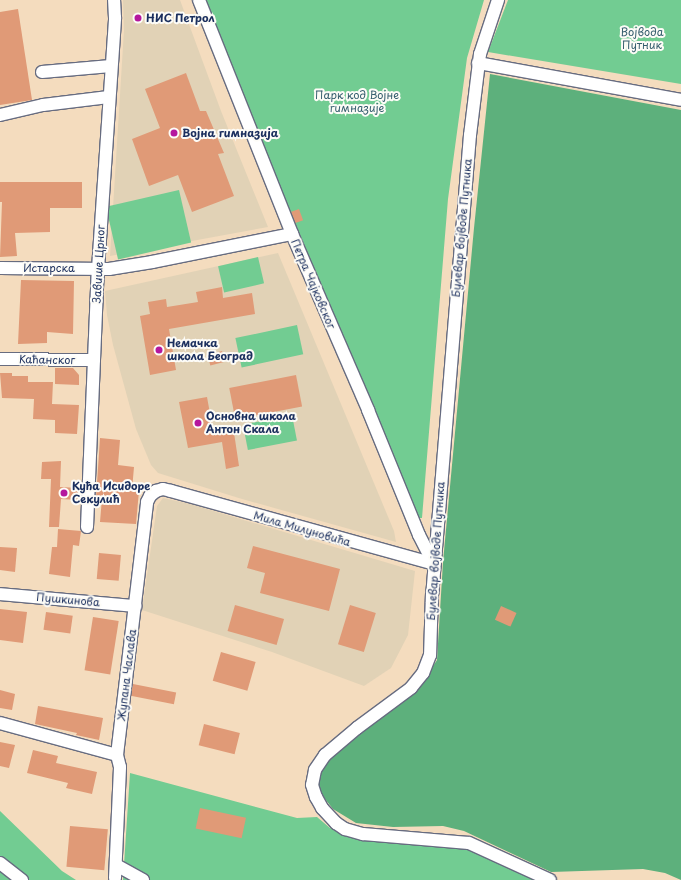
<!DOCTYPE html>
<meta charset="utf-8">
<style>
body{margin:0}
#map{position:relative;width:681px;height:880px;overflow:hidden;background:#f4dcbe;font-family:"Playpen Sans",sans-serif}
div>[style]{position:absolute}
.built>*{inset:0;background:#e1d2b6}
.green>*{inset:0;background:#72cc92;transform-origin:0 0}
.forest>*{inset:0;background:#5db07c}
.building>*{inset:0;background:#e09a77;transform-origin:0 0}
.roads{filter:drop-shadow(1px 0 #676c80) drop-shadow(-1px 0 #676c80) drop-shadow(0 1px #676c80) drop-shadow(0 -1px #676c80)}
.minor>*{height:12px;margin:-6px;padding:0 6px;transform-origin:6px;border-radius:6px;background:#fff}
.dots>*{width:11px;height:11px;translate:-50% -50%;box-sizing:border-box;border:2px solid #fdfcf7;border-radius:50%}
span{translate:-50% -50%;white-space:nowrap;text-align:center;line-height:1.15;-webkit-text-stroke:4px #fdfcf7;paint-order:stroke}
.poi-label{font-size:11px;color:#1b2f5e;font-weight:700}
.left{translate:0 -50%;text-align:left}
.park-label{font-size:11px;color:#355e6e}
.street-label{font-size:11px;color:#1b2f5e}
</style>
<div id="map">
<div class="built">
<i style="clip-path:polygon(123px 0,180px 0,221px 111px,268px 227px,110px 256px,124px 30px)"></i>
<i style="clip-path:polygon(278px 253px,394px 531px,396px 542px,242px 499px,158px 473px,151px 465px,136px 429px,113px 345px,107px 315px,105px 291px)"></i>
<i style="clip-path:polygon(163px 498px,190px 504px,415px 571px,408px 635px,391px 668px,364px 686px,272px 652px,142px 610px,157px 506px)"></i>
</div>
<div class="green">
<i style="clip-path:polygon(204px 0,484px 0,467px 58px,448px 199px,422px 518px,418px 518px,294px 223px)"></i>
<i style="clip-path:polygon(508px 0,681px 0,681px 84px,488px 52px)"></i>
<i style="left:179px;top:190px;width:54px;height:75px;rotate:77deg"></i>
<i style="left:258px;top:257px;width:27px;height:41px;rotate:77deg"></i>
<i style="left:297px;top:325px;width:30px;height:63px;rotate:78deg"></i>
<i style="left:292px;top:415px;width:26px;height:50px;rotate:79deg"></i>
<i style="clip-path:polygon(130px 773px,297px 818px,317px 817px,330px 828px,347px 836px,380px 841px,474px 849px,534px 880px,123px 880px)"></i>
<i style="clip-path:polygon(0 811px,62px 871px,76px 880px,0 880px)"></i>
</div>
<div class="forest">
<i style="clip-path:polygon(490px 74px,681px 110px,681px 880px,665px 873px,643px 869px,551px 872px,464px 831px,443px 826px,393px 827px,356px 823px,333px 809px,325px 799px,319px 789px,319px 778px,322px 766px,336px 751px,420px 686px,437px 660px,443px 562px,474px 228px)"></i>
</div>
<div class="building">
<i style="clip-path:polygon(18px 9px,32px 100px,0 105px,0 12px)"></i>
<i style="clip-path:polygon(186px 73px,200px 111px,206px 111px,224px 153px,218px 154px,234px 196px,192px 212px,178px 175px,149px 186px,132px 139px,160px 128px,145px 89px)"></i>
<i style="clip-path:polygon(0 182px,82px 182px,82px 208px,50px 208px,50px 232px,15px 233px,17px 256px,0 257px,2px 202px,0 202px)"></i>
<i style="left:299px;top:209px;width:12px;height:9px;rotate:70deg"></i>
<i style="clip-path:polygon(21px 280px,74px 281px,73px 334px,47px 332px,47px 343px,18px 344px)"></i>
<i style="clip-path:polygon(222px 287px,223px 298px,252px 293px,255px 314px,169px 329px,176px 370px,150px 375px,140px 316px,150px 314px,148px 302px,166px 299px,167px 307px,198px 302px,196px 292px)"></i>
<i style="left:222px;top:351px;width:11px;height:15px;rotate:75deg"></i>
<i style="clip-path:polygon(55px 368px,73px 368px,79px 375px,79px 385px,55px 384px)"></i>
<i style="clip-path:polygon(0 373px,12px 373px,12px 376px,28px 376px,28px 382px,53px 382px,52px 404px,79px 405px,77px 434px,55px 433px,55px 420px,33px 419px,34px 399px,2px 398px)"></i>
<i style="left:296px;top:375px;width:32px;height:68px;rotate:79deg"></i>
<i style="clip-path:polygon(207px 397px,213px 430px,233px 426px,239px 466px,226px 469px,222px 442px,188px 448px,179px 402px)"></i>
<i style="clip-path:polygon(100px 438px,120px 440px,118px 465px,134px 467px,132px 490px,139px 491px,136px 524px,100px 522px,102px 498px,96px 498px)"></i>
<i style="clip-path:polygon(61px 461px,60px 487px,79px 488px,78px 500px,61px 499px,59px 527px,49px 527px,51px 479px,41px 479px,42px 462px)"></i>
<i style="clip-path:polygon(58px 529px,81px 531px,79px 546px,73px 545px,70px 577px,49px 574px,52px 547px,57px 547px)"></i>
<i style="clip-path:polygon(253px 546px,340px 569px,329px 611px,260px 593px,265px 573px,247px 568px)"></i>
<i style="clip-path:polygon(0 547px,17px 548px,15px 572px,0 570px)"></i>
<i style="left:99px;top:553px;width:22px;height:26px;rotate:5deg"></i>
<i style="left:235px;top:605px;width:51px;height:27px;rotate:16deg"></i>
<i style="left:350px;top:605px;width:27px;height:41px;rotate:17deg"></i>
<i style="left:501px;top:606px;width:17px;height:15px;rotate:24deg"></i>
<i style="clip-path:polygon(0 609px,27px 612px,23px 643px,0 640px)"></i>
<i style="left:46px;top:612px;width:27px;height:18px;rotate:8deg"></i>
<i style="left:93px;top:617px;width:26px;height:54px;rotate:9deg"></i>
<i style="left:221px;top:652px;width:36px;height:30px;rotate:16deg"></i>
<i style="left:133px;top:684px;width:44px;height:12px;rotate:11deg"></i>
<i style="clip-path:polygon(0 690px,15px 694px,12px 710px,0 708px)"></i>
<i style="clip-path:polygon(38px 706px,103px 718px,99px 740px,76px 735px,77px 733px,35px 724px)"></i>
<i style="left:204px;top:724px;width:37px;height:22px;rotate:14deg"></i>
<i style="clip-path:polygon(0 742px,15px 745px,9px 768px,0 766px)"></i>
<i style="clip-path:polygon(33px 750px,58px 756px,56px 763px,97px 772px,92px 794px,66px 788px,68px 783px,27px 773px)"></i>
<i style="left:200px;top:808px;width:47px;height:21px;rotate:12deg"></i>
<i style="left:70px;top:826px;width:38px;height:41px;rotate:5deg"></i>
</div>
<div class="roads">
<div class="minor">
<i style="left:199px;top:0;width:252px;rotate:68.3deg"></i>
<i style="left:292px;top:234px;width:192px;rotate:66.6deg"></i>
<i style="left:368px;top:410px;width:135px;rotate:67.8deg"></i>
<i style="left:419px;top:535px;width:33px;rotate:63deg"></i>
<i style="left:498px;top:0;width:57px;rotate:108.4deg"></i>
<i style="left:480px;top:54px;width:82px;rotate:97deg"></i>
<i style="left:470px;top:135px;width:460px;rotate:94.7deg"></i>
<i style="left:432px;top:593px;width:62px;rotate:91.8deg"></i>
<i style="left:430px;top:655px;width:19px;rotate:111deg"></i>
<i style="left:423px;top:673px;width:19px;rotate:129deg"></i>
<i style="left:411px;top:688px;width:67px;rotate:143.5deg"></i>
<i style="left:357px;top:728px;width:42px;rotate:139.8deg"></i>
<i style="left:325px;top:755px;width:18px;rotate:124deg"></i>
<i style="left:315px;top:770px;width:15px;rotate:101deg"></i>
<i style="left:312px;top:785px;width:13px;rotate:72deg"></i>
<i style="left:316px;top:797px;width:13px;rotate:61deg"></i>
<i style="left:322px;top:808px;width:21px;rotate:47deg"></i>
<i style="left:336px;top:823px;width:11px;rotate:34deg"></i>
<i style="left:345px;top:829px;width:19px;rotate:16deg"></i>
<i style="left:363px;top:834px;width:106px;rotate:4.9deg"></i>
<i style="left:469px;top:843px;width:89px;rotate:24.6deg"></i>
<i style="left:478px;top:63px;width:206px;rotate:10.3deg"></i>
<i style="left:42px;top:72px;width:69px;rotate:-5deg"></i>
<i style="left:0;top:115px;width:44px;rotate:-13.1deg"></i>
<i style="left:43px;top:105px;width:66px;rotate:-6.9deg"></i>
<i style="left:0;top:268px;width:109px;rotate:0.5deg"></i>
<i style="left:109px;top:269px;width:44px;rotate:-9.2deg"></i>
<i style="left:152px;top:262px;width:143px;rotate:-11.3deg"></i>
<i style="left:0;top:359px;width:94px;rotate:0.6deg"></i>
<i style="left:87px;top:527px;width:258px;rotate:-87.6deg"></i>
<i style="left:98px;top:269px;width:252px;rotate:-86.1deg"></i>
<i style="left:115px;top:18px;width:18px;rotate:-93deg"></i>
<i style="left:0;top:594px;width:136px;rotate:5.1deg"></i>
<i style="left:0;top:723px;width:121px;rotate:15.3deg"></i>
<i style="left:0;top:863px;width:28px;rotate:38deg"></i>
<i style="left:116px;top:865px;width:31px;rotate:29deg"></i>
<i style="left:115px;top:878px;width:111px;rotate:-87.4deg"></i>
<i style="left:120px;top:767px;width:12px;rotate:-104deg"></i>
<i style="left:117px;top:755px;width:255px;rotate:-83.2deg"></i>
<i style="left:147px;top:502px;width:7px;rotate:-63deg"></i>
<i style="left:150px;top:496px;width:8px;rotate:-40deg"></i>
<i style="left:156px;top:491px;width:7px;rotate:-16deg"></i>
<i style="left:163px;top:489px;width:8px;rotate:14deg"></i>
<i style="left:171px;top:491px;width:273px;rotate:15.5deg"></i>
</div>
</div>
<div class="dots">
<i style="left:138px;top:18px;background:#b5179e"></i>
<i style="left:174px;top:133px;background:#b5179e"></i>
<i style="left:159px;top:350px;background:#b5179e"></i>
<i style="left:198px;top:423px;background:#b5179e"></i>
<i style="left:64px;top:493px;background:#b5179e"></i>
</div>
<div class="poi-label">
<span class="left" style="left:146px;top:18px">НИС Петрол</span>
<span class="left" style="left:182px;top:133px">Војна гимназија</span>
<span class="left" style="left:167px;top:350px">Немачка<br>школа Београд</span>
<span class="left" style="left:206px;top:423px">Основна школа<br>Антон Скала</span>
<span class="left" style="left:72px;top:493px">Кућа Исидоре<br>Секулић</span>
</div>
<div class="park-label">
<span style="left:642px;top:39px">Војвода<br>Путник</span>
<span style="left:357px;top:102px">Парк код Војне<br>гимназије</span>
</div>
<div class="street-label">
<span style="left:462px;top:228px;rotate:-85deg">Булевар војводе Путника</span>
<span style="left:99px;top:264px;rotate:-87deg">Завише Црног</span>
<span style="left:49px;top:268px">Истарска</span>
<span style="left:313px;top:284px;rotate:67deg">Петра Чајковског</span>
<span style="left:47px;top:360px;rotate:1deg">Каћанског</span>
<span style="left:302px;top:529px;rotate:16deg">Мила Милуновића</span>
<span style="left:436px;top:551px;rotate:-86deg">Булевар војводе Путника</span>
<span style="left:68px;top:600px;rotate:5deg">Пушкинова</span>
<span style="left:127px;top:675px;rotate:-83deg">Жупана Часлава</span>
</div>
</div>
